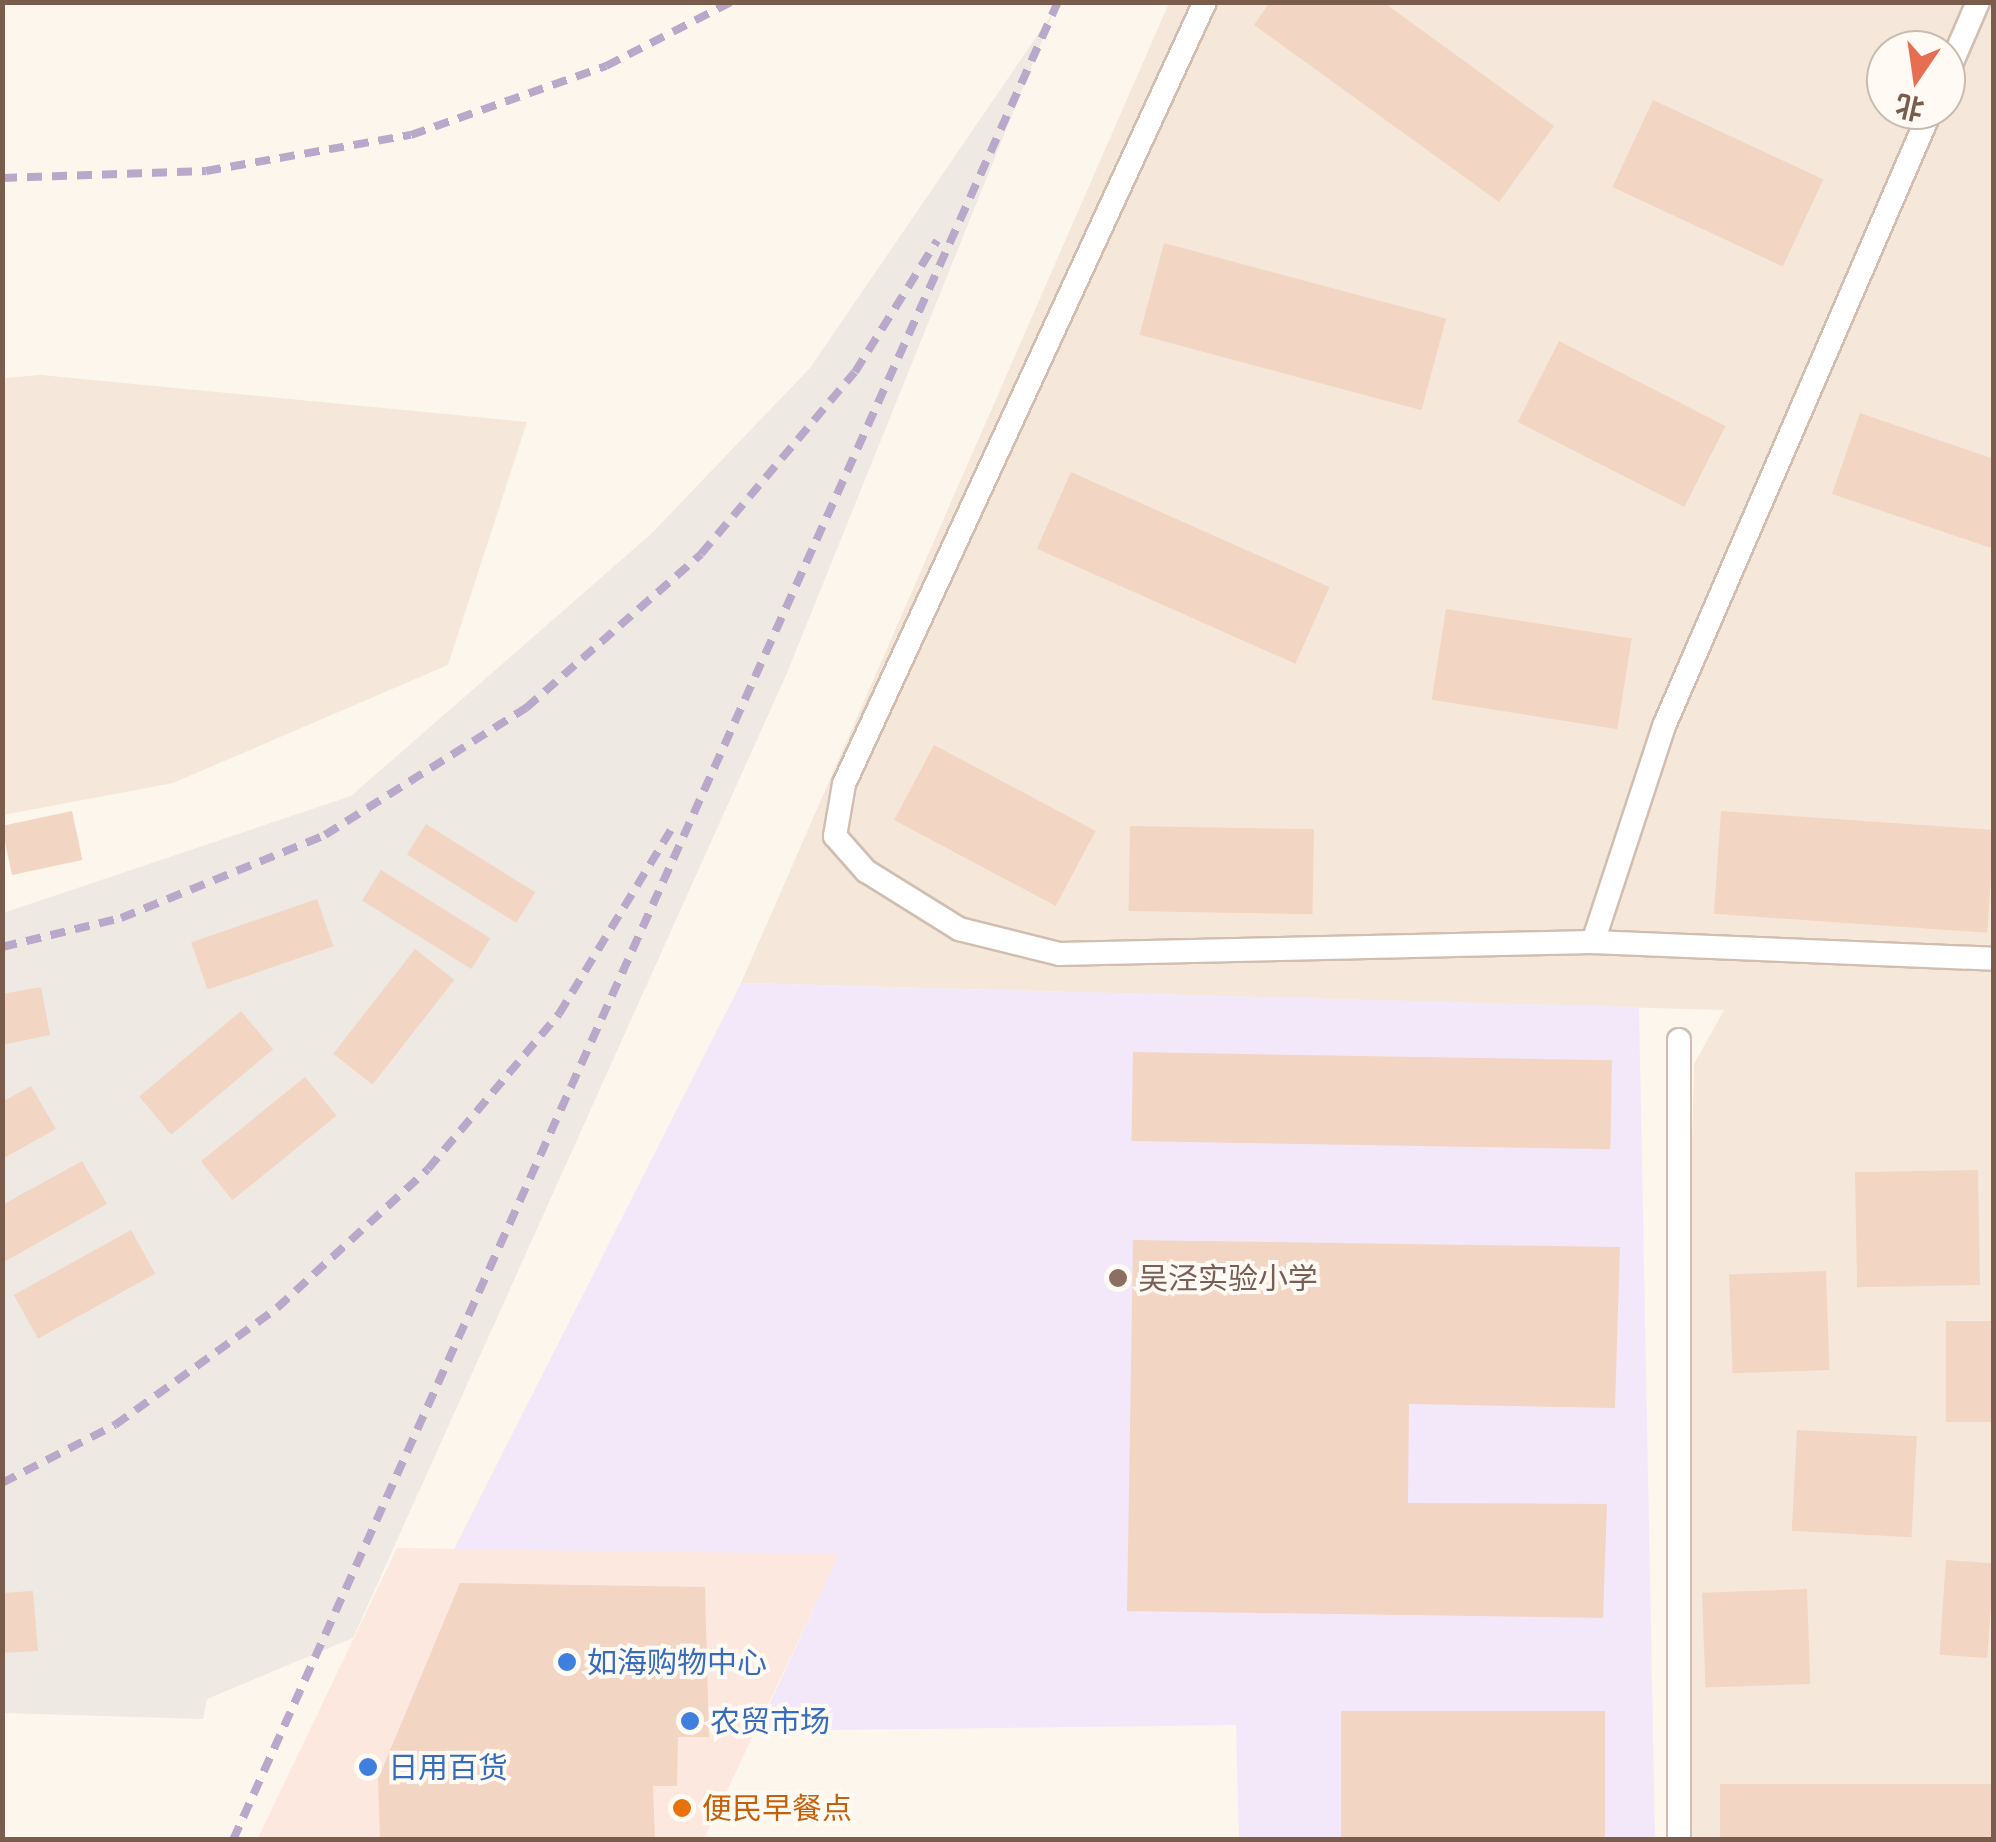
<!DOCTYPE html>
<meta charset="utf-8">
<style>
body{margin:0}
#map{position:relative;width:1996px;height:1842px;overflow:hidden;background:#fdf6ec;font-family:"Titillium Web","Noto Sans SC",sans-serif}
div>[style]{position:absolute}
.residential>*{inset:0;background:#f5e8da}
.commercial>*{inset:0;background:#fde8e0}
.industrial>*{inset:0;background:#efe9e4}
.education>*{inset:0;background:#f3e8fa}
.building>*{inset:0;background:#f3d5c3;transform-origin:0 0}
.roads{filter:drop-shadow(2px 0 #d1beb0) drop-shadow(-2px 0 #d1beb0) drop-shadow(0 2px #d1beb0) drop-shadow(0 -2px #d1beb0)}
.lane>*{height:22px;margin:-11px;padding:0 11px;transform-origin:11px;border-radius:11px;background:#fff}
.rail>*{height:8px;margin-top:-4px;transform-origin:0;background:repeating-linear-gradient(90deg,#b9a8c9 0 15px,transparent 0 25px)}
.dots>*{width:28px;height:28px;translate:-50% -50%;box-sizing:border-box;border:5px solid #fffaf3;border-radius:50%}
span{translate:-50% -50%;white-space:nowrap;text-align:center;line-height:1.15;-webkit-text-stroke:8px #fffaf3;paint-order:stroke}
.education-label{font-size:30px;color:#785e54}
.left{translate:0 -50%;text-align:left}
.shop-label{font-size:30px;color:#366cbe}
.food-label{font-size:30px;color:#c56008}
.frame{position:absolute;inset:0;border:5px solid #7a5c4d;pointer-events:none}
.north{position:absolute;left:1866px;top:30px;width:100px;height:100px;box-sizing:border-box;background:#fffaf3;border:2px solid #cabbb1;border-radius:50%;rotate:193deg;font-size:28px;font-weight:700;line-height:40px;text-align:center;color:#7a5c4d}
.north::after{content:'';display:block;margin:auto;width:35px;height:45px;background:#e76f51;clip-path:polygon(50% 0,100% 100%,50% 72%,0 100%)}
</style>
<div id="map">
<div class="residential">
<i style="clip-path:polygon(evenodd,1169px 3px,1993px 3px,1993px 1839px,1675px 1839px,1694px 1064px,1724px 1010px,741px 983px,1169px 3px,1886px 50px,1946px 50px,1946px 110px,1886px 110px,1886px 50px)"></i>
<i style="clip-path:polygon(41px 375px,527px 422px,448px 665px,173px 783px,3px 815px,3px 378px)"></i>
</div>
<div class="commercial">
<i style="clip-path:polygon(397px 1548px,840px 1553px,704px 1839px,257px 1840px)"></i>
</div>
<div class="industrial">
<i style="clip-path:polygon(1054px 11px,787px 673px,353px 1638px,207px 1699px,203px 1719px,3px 1713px,3px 913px,351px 796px,651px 534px,810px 368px)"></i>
</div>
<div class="education">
<i style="clip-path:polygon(741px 983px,1639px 1007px,1655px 1839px,1239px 1839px,1236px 1725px,757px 1731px,839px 1554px,454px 1549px)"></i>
</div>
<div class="building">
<i style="clip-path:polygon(1270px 2px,1383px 2px,1554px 126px,1499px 202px,1254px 25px)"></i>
<i style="left:1653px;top:100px;width:188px;height:96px;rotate:25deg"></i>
<i style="left:1164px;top:243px;width:292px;height:95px;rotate:15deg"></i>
<i style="left:1559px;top:341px;width:187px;height:91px;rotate:27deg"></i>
<i style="clip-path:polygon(1860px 413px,1994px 459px,1994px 549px,1832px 494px)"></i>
<i style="left:1071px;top:472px;width:283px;height:84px;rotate:24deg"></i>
<i style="left:1446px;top:609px;width:188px;height:92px;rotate:9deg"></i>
<i style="left:934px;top:745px;width:183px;height:85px;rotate:28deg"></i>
<i style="left:72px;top:811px;width:50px;height:72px;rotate:78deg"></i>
<i style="left:1721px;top:811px;width:274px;height:103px;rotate:4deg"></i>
<i style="left:426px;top:824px;width:129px;height:36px;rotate:32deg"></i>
<i style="left:1130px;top:826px;width:184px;height:85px;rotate:1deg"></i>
<i style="left:381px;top:870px;width:129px;height:36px;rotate:32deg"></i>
<i style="left:317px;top:899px;width:50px;height:133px;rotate:71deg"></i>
<i style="left:415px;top:949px;width:50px;height:133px;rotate:38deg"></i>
<i style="clip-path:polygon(41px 987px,50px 1035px,2px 1045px,2px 994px)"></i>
<i style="left:241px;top:1011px;width:50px;height:133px;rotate:50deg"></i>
<i style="left:1133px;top:1052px;width:479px;height:89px;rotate:1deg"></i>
<i style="left:305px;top:1077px;width:50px;height:134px;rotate:51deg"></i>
<i style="clip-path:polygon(31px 1086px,56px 1129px,2px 1159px,2px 1102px)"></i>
<i style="clip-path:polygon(82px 1161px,107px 1204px,2px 1263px,2px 1205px)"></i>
<i style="left:1978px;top:1170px;width:115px;height:123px;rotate:89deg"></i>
<i style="left:131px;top:1230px;width:50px;height:134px;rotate:61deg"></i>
<i style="clip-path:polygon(1133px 1240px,1620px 1247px,1615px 1408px,1409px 1404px,1408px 1503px,1607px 1504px,1603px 1618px,1127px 1611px)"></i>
<i style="left:1826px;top:1271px;width:99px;height:97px;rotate:88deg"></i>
<i style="left:1946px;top:1321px;width:48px;height:101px"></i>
<i style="left:1797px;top:1430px;width:120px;height:101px;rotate:3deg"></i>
<i style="left:1946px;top:1560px;width:48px;height:95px;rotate:4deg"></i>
<i style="clip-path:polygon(460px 1583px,705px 1587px,709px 1737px,678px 1737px,677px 1786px,653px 1786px,655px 1840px,380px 1840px,378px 1779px)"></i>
<i style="left:1807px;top:1589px;width:95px;height:105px;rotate:88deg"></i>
<i style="clip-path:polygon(33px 1591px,38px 1651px,2px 1653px,2px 1593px)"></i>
<i style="left:1341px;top:1711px;width:264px;height:129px"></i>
<i style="left:1994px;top:1784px;width:56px;height:274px;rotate:90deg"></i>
</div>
<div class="roads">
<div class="lane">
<i style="left:1205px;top:2px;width:861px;rotate:114.78deg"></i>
<i style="left:844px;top:784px;width:53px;rotate:99.8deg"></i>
<i style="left:835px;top:836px;width:47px;rotate:48.5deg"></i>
<i style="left:866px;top:871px;width:110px;rotate:31.9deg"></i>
<i style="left:959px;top:929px;width:103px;rotate:14deg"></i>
<i style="left:1059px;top:954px;width:534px;rotate:-1.29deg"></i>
<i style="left:1593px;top:942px;width:401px;rotate:2.4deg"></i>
<i style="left:1946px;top:76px;width:81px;rotate:-66.6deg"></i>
<i style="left:1593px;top:942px;width:227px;rotate:-71.8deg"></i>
<i style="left:1664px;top:726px;width:671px;rotate:-66.57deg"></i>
<i style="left:1679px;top:1040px;width:800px;rotate:90deg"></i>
</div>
</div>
<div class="rail">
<i style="left:2px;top:178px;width:204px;rotate:-2deg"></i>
<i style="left:206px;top:171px;width:208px;rotate:-10deg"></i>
<i style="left:411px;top:135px;width:207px;rotate:-19.5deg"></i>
<i style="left:606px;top:66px;width:140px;rotate:-27.1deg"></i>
<i style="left:2px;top:947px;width:122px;rotate:-13.7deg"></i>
<i style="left:121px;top:918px;width:220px;rotate:-22.1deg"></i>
<i style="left:325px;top:835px;width:238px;rotate:-32.3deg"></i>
<i style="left:526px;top:708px;width:233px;rotate:-41.3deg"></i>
<i style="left:701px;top:554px;width:238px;rotate:-49.8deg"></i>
<i style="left:855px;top:372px;width:155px;rotate:-58deg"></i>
<i style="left:2px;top:1483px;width:127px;rotate:-27.2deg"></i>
<i style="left:115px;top:1425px;width:200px;rotate:-35.8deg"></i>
<i style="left:277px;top:1308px;width:205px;rotate:-42.6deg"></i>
<i style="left:428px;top:1169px;width:203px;rotate:-49.8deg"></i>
<i style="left:559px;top:1014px;width:215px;rotate:-58.7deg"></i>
<i style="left:233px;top:1840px;width:2015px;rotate:-65.83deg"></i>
</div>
<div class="dots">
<i style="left:1118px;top:1278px;background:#8d6e63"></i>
<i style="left:567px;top:1662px;background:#3f7fe0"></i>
<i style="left:690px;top:1721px;background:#3f7fe0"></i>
<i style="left:368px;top:1767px;background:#3f7fe0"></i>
<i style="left:682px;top:1808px;background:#e8710a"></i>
</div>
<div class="education-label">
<span class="left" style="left:1138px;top:1278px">吴泾实验小学</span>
</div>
<div class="shop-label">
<span class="left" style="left:587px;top:1662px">如海购物中心</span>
<span class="left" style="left:710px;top:1721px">农贸市场</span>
<span class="left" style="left:388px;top:1767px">日用百货</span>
</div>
<div class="food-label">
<span class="left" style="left:702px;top:1808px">便民早餐点</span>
</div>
<div class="frame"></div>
<div class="north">北</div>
</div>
